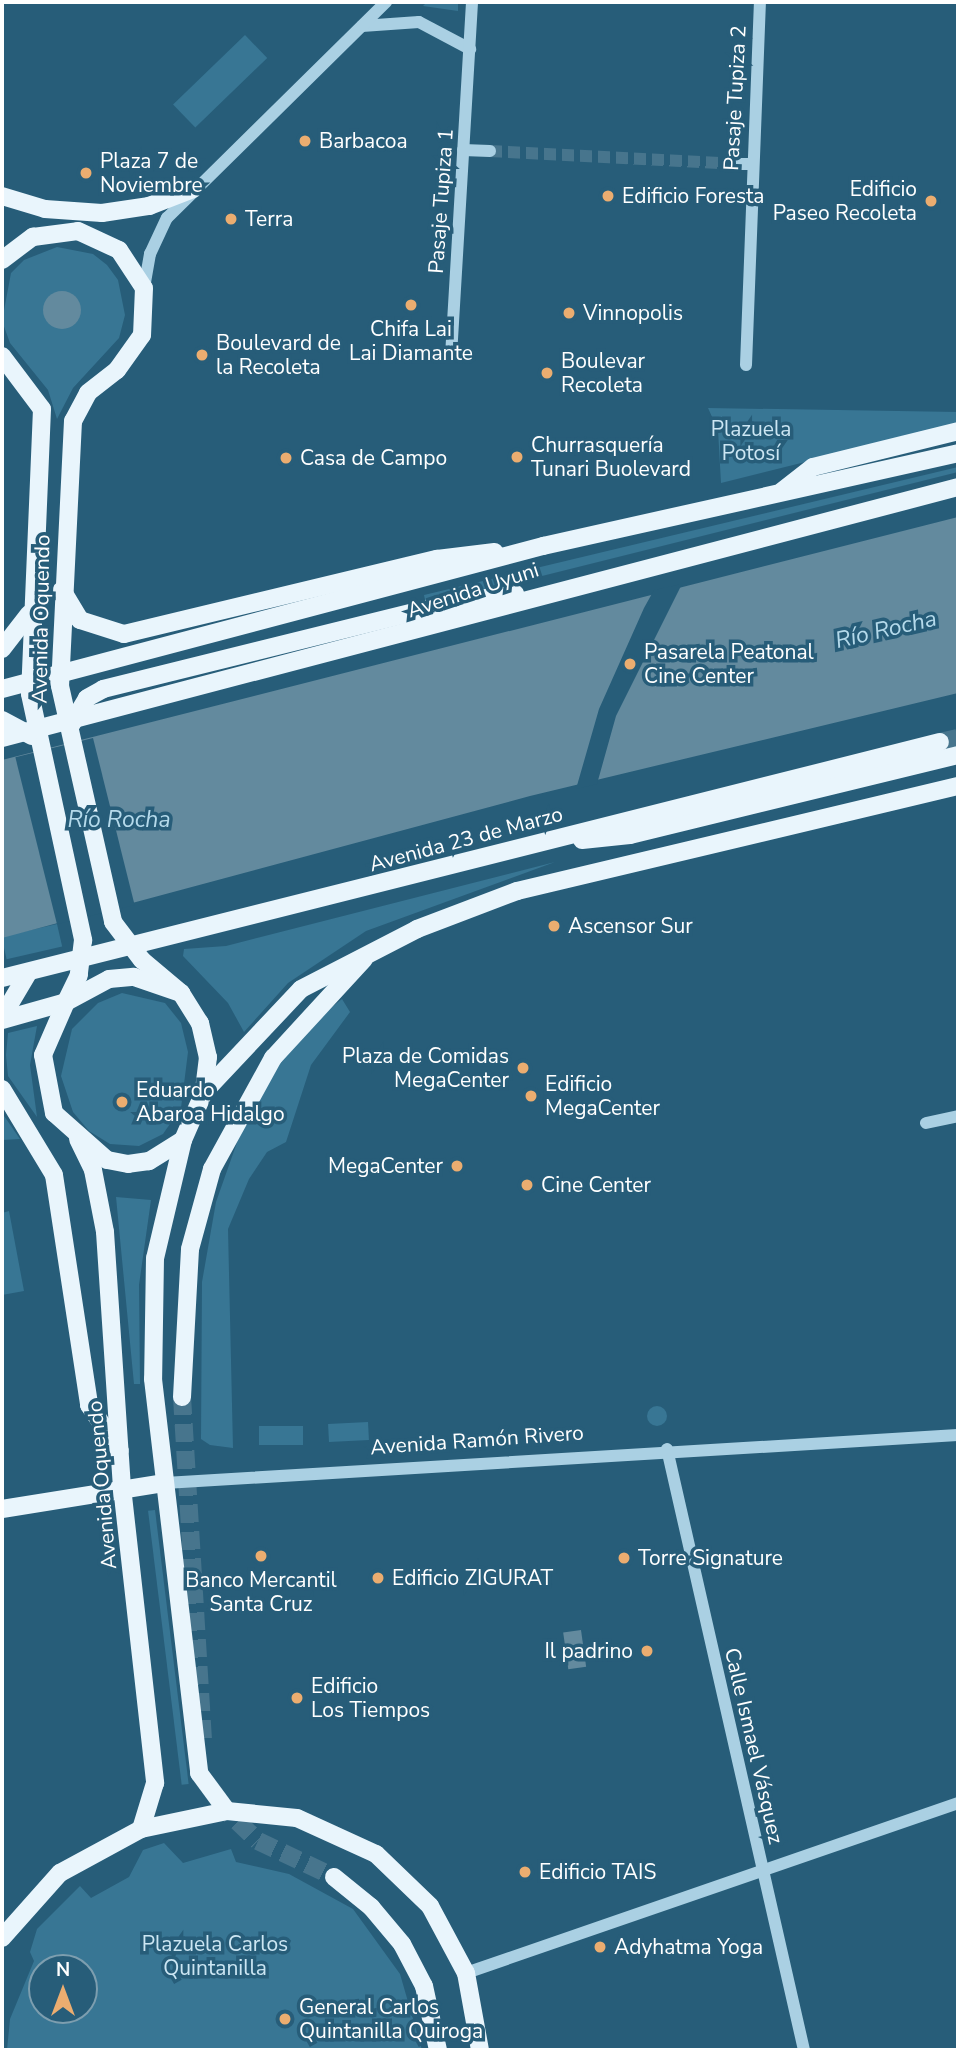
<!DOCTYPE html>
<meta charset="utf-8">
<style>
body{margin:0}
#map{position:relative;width:960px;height:2052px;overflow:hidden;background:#275d79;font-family:"Nunito Sans",sans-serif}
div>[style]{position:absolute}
.green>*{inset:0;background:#387694;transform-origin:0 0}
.round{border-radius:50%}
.water>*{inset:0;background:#638a9e;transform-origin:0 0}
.pier>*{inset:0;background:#275d79;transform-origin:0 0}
.minor-tunnel>*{height:12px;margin-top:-6px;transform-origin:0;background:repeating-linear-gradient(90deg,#47758d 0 12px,transparent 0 18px)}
.major-tunnel>*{height:18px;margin-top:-9px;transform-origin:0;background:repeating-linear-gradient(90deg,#47758d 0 18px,transparent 0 27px)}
.minor>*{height:12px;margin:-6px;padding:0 6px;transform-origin:6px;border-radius:6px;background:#aad0e3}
.major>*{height:18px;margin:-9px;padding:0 9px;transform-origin:9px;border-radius:9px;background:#e9f5fc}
.dots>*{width:19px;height:19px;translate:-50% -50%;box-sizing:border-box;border:4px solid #275d79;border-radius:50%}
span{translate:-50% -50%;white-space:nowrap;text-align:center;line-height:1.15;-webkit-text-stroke:7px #275d79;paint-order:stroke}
.street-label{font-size:21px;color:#fff}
.poi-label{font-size:21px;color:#fff}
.left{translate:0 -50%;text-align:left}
.right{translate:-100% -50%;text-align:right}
.park-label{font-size:21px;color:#cce6f3}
.water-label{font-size:23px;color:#b5daeb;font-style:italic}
.frame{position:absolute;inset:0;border:4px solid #fff;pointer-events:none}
.north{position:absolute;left:28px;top:1954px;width:70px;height:70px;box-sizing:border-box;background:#275d79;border:2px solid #7d9eaf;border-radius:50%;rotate:0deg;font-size:19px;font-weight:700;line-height:28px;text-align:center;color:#fff}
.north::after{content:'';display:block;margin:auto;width:24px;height:32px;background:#ebad70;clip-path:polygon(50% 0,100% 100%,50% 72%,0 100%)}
</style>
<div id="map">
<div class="green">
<i style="clip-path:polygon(427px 2px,458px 2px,458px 11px,423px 6px)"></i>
<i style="left:245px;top:35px;width:32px;height:100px;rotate:46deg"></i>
<i style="clip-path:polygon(57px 247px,93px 254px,107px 265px,118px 280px,125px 315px,119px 338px,73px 388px,57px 419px,48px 390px,10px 343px,2px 321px,11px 273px,24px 260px)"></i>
<i style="clip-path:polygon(708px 408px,958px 412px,958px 424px,721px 483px,718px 430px)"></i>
<i style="clip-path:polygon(958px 467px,958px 472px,426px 605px,424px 595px)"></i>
<i style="clip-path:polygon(555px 862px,366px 931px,288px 983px,244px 1032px,228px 1003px,183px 956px,184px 949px,226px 946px)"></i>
<i style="left:57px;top:924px;width:23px;height:57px;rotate:77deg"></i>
<i style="clip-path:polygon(122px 993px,165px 1003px,181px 1023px,188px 1052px,181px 1108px,163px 1134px,139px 1146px,110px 1144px,89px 1131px,73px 1112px,61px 1076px,72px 1029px,98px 1003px)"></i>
<i style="clip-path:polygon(342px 999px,350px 1012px,311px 1065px,286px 1142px,267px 1152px,249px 1179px,228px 1229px,233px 1448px,210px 1445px,201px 1439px,202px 1282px,216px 1202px,240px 1134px,282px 1059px,310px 1024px)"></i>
<i style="clip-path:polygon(37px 1026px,30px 1065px,37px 1117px,8px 1076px,6px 1055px,8px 1033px)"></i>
<i style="clip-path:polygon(2px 1113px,20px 1139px,2px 1140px)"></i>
<i style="clip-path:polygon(116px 1197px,151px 1200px,139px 1285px,140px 1384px,134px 1384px)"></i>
<i style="clip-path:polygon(9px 1211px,24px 1291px,2px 1295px,2px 1213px)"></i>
<i class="round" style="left:647px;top:1406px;width:20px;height:20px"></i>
<i style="left:368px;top:1422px;width:18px;height:40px;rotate:87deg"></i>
<i style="left:303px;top:1426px;width:19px;height:44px;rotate:90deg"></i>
<i style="left:155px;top:1510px;width:276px;height:7px;rotate:83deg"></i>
<i style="clip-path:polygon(evenodd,164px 1843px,183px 1863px,231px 1849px,236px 1862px,289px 1874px,353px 1909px,400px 1974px,422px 2050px,7px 2050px,10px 2019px,34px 1961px,30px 1952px,37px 1929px,80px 1886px,91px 1898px,129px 1877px,143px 1850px,164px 1843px,42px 1968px,84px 1968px,84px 2010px,42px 2010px,42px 1968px)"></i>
</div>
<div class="water">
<i class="round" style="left:43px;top:291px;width:38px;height:38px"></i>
<i style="clip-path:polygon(958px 517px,958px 693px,530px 796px,2px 938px,2px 760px)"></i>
<i style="left:581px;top:1630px;width:37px;height:18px;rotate:82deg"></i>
</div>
<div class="pier">
<i style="clip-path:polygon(682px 584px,616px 716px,597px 784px,576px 789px,599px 709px,644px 608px,654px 590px)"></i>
<i style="left:93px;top:738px;width:172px;height:80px;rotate:76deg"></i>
</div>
<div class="minor-tunnel">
<i style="left:490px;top:151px;width:244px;rotate:3deg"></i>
</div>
<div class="major-tunnel">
<i style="left:940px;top:742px;width:18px;rotate:-13deg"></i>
<i style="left:182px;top:1397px;width:347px;rotate:86.5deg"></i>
<i style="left:218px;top:1803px;width:55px;rotate:43.5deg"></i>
<i style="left:258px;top:1841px;width:84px;rotate:25.3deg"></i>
</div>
<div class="minor">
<i style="left:362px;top:26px;width:57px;rotate:-4deg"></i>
<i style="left:419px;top:22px;width:58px;rotate:27.9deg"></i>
<i style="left:463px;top:150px;width:27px;rotate:2deg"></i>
<i style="left:734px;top:164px;width:17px"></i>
<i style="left:144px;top:288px;width:35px;rotate:-80deg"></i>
<i style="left:150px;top:254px;width:40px;rotate:-65deg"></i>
<i style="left:167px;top:218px;width:308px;rotate:-44.6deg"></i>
<i style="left:451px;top:356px;width:355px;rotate:-86.6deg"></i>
<i style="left:746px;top:365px;width:363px;rotate:-87.8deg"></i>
<i style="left:926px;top:1123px;width:33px;rotate:-12deg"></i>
<i style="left:667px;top:1449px;width:616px;rotate:77.16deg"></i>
<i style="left:165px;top:1483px;width:794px;rotate:-3.46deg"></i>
<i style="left:466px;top:1973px;width:521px;rotate:-19.06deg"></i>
</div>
<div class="major">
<i style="left:2px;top:196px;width:45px;rotate:16.8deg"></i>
<i style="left:45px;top:209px;width:57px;rotate:4deg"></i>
<i style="left:102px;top:213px;width:48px;rotate:-8.5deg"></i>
<i style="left:149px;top:206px;width:47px;rotate:-21.1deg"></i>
<i style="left:2px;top:260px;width:39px;rotate:-37deg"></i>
<i style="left:33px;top:237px;width:45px;rotate:-7.6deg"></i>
<i style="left:78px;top:231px;width:45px;rotate:24.9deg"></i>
<i style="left:119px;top:250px;width:45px;rotate:56.7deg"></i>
<i style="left:144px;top:288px;width:47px;rotate:92.4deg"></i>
<i style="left:142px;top:335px;width:43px;rotate:125.5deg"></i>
<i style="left:117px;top:370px;width:37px;rotate:142deg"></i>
<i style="left:88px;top:393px;width:32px;rotate:118deg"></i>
<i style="left:73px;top:421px;width:265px;rotate:92.8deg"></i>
<i style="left:60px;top:686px;width:242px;rotate:77.3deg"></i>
<i style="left:113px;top:922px;width:48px;rotate:52.7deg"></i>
<i style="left:142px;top:960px;width:51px;rotate:40.2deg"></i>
<i style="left:2px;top:356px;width:66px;rotate:53deg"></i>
<i style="left:42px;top:409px;width:285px;rotate:92.4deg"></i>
<i style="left:30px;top:694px;width:252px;rotate:77.8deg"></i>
<i style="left:83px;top:940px;width:35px;rotate:97deg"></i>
<i style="left:79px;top:975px;width:30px;rotate:116deg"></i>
<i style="left:782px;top:491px;width:39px;rotate:-38deg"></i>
<i style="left:813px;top:467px;width:149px;rotate:-13.9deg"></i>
<i style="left:62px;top:590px;width:35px;rotate:59deg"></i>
<i style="left:80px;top:620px;width:46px;rotate:17.7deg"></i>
<i style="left:124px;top:634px;width:322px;rotate:-13.5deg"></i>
<i style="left:437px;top:559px;width:58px;rotate:-6.9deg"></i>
<i style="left:2px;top:649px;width:44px;rotate:-52.4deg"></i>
<i style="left:2px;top:689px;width:560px;rotate:-14.81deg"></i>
<i style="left:543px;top:546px;width:425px;rotate:-12.6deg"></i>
<i style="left:2px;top:720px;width:34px;rotate:28deg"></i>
<i style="left:71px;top:725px;width:31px;rotate:-59deg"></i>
<i style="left:87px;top:698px;width:18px;rotate:-29deg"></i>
<i style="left:103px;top:689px;width:357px;rotate:-13.9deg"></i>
<i style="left:450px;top:603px;width:66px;rotate:-7.9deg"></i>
<i style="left:2px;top:738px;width:988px;rotate:-14.71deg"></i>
<i style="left:582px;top:840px;width:48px;rotate:-5.9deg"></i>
<i style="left:630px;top:835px;width:338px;rotate:-13.7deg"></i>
<i style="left:134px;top:977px;width:50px;rotate:18.8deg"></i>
<i style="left:181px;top:993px;width:36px;rotate:58deg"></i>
<i style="left:200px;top:1023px;width:35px;rotate:77deg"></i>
<i style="left:208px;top:1057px;width:35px;rotate:97deg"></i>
<i style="left:204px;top:1092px;width:52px;rotate:113.6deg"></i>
<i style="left:183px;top:1140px;width:40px;rotate:148deg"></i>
<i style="left:149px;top:1161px;width:21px;rotate:172deg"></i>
<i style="left:128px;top:1164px;width:21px;rotate:-169deg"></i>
<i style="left:107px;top:1160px;width:71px;rotate:-138.4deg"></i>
<i style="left:54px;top:1113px;width:59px;rotate:-100.7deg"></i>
<i style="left:43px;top:1055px;width:58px;rotate:-66.5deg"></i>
<i style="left:66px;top:1002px;width:49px;rotate:-28.1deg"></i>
<i style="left:109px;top:979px;width:25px;rotate:-5deg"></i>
<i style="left:2px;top:978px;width:967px;rotate:-14.12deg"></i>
<i style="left:2px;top:1017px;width:51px;rotate:-59.4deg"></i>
<i style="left:2px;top:1020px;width:66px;rotate:-15.7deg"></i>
<i style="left:2px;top:1089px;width:100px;rotate:58.8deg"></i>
<i style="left:54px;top:1175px;width:233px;rotate:81.3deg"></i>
<i style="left:89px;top:1405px;width:55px;rotate:56deg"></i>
<i style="left:204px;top:1092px;width:141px;rotate:-46.7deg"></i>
<i style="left:301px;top:989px;width:131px;rotate:-27.3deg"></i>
<i style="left:417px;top:929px;width:107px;rotate:-20.8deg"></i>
<i style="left:517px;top:891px;width:453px;rotate:-13.4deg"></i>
<i style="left:78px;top:1139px;width:34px;rotate:64deg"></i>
<i style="left:93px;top:1170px;width:63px;rotate:79deg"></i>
<i style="left:105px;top:1232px;width:256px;rotate:86.2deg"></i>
<i style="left:122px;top:1487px;width:298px;rotate:83.6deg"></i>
<i style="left:155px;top:1783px;width:48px;rotate:106.9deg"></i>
<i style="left:183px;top:1140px;width:121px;rotate:103.3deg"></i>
<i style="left:155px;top:1258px;width:121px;rotate:90.9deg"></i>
<i style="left:153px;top:1379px;width:397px;rotate:83.3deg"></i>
<i style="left:199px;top:1773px;width:47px;rotate:53.6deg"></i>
<i style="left:182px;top:1397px;width:148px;rotate:-86.9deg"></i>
<i style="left:190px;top:1249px;width:83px;rotate:-74.6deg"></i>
<i style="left:212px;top:1169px;width:127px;rotate:-61.2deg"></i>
<i style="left:273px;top:1058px;width:134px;rotate:-47.4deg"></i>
<i style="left:2px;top:1509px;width:165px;rotate:-9.1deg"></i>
<i style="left:334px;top:1877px;width:48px;rotate:39deg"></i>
<i style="left:371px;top:1907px;width:48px;rotate:50deg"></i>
<i style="left:402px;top:1944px;width:47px;rotate:62.4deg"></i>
<i style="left:424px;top:1986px;width:66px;rotate:77.7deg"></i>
<i style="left:2px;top:1938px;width:87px;rotate:-48.3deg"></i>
<i style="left:60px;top:1873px;width:92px;rotate:-28.5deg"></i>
<i style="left:141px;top:1829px;width:88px;rotate:-11.8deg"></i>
<i style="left:227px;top:1811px;width:70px;rotate:5.7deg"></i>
<i style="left:297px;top:1818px;width:87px;rotate:24.5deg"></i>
<i style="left:376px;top:1854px;width:75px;rotate:43.9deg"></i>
<i style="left:430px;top:1906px;width:76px;rotate:61.8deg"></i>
<i style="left:466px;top:1973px;width:78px;rotate:79.7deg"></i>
</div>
<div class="dots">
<i style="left:305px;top:141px;background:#ebad70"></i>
<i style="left:86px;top:173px;background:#ebad70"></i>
<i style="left:608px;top:196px;background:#ebad70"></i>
<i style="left:931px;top:201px;background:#ebad70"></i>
<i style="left:231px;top:219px;background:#ebad70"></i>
<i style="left:411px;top:305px;background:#ebad70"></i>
<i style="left:569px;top:313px;background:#ebad70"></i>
<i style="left:202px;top:355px;background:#ebad70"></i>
<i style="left:547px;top:373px;background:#ebad70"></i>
<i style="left:517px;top:457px;background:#ebad70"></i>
<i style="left:286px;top:458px;background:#ebad70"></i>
<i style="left:630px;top:664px;background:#ebad70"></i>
<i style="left:554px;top:926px;background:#ebad70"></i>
<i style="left:523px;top:1068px;background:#ebad70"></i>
<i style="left:531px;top:1096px;background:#ebad70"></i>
<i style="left:122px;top:1102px;background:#ebad70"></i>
<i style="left:457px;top:1166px;background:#ebad70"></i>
<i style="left:527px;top:1185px;background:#ebad70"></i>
<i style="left:261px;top:1556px;background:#ebad70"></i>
<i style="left:624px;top:1558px;background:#ebad70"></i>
<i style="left:378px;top:1578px;background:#ebad70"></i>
<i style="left:647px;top:1651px;background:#ebad70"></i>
<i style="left:297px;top:1698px;background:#ebad70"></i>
<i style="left:525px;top:1872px;background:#ebad70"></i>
<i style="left:600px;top:1947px;background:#ebad70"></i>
<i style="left:285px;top:2019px;background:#ebad70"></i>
</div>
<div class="street-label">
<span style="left:735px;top:98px;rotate:-87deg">Pasaje Tupiza 2</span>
<span style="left:441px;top:201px;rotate:-86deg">Pasaje Tupiza 1</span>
<span style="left:473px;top:590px;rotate:-18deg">Avenida Uyuni</span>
<span style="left:41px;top:619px;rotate:-89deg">Avenida Oquendo</span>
<span style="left:466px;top:839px;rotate:-15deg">Avenida 23 de Marzo</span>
<span style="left:477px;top:1440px;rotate:-4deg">Avenida Ramón Rivero</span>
<span style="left:102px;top:1485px;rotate:-95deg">Avenida Oquendo</span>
<span style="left:754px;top:1746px;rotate:77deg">Calle Ismael Vásquez</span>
</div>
<div class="poi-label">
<span class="left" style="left:319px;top:141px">Barbacoa</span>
<span class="left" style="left:100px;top:173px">Plaza 7 de<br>Noviembre</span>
<span class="right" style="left:917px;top:201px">Edificio<br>Paseo Recoleta</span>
<span class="left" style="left:622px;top:196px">Edificio Foresta</span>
<span class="left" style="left:245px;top:219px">Terra</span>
<span class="left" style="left:583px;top:313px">Vinnopolis</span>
<span style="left:411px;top:341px">Chifa Lai<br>Lai Diamante</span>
<span class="left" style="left:216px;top:355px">Boulevard de<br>la Recoleta</span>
<span class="left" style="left:561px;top:373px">Boulevar<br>Recoleta</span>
<span class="left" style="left:531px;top:457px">Churrasquería<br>Tunari Buolevard</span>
<span class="left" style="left:300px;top:458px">Casa de Campo</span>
<span class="left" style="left:644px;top:664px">Pasarela Peatonal<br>Cine Center</span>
<span class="left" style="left:568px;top:926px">Ascensor Sur</span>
<span class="right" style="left:509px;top:1068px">Plaza de Comidas<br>MegaCenter</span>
<span class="left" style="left:545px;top:1096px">Edificio<br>MegaCenter</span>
<span class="left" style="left:136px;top:1102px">Eduardo<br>Abaroa Hidalgo</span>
<span class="right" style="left:443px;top:1166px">MegaCenter</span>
<span class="left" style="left:541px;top:1185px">Cine Center</span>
<span class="left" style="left:638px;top:1558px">Torre Signature</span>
<span class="left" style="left:392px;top:1578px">Edificio ZIGURAT</span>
<span style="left:261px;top:1592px">Banco Mercantil<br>Santa Cruz</span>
<span class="right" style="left:633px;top:1651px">Il padrino</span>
<span class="left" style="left:311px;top:1698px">Edificio<br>Los Tiempos</span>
<span class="left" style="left:539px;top:1872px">Edificio TAIS</span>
<span class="left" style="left:614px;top:1947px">Adyhatma Yoga</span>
<span class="left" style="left:299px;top:2019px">General Carlos<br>Quintanilla Quiroga</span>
</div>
<div class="park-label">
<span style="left:751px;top:441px">Plazuela<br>Potosí</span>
<span style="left:215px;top:1956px">Plazuela Carlos<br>Quintanilla</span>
</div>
<div class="water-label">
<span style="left:886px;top:630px;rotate:-13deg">Río Rocha</span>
<span style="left:119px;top:820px">Río Rocha</span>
</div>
<div class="frame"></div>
<div class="north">N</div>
</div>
